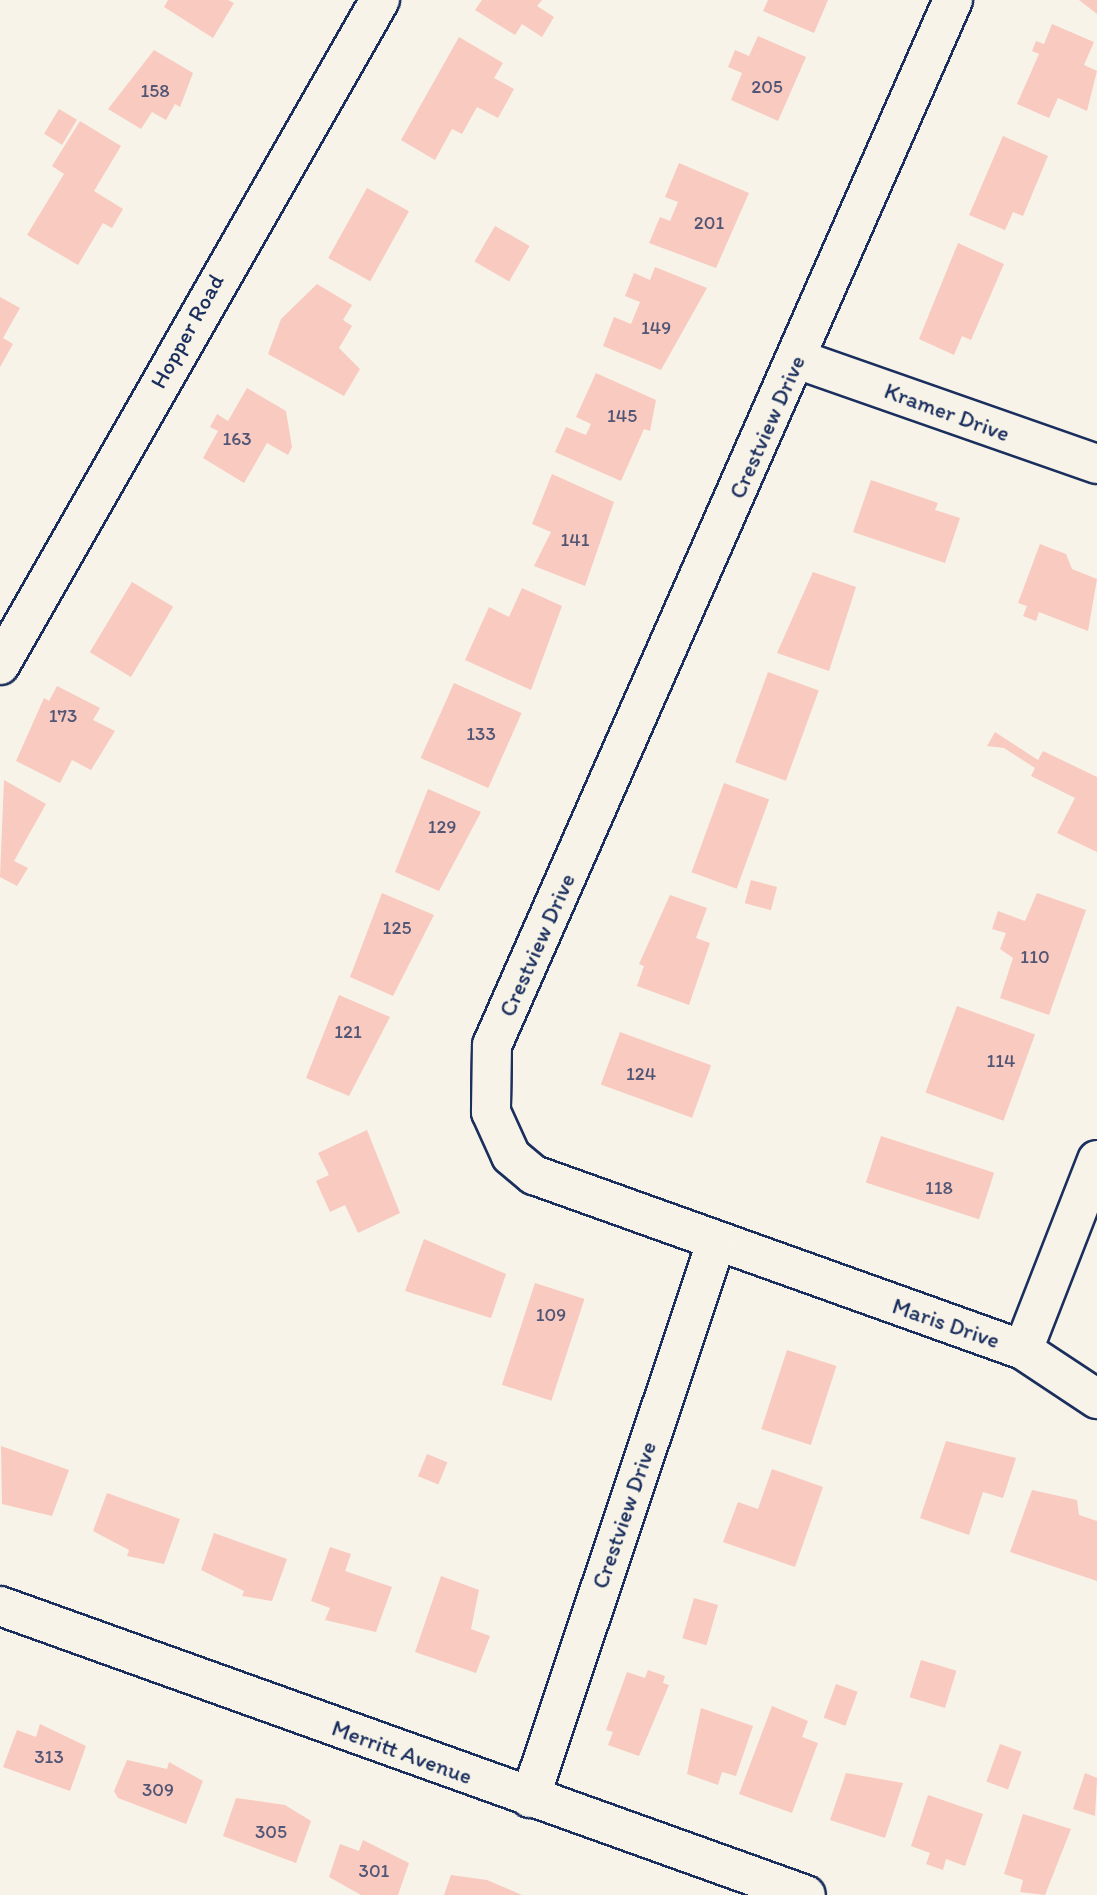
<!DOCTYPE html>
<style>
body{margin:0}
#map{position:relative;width:1097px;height:1895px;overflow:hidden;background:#f7f3e8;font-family:Itim,sans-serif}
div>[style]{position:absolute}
.building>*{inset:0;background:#f9cabf;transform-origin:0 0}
.roads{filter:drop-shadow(2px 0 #1b2f5e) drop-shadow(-2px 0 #1b2f5e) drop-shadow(0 2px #1b2f5e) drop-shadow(0 -2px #1b2f5e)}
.street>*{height:38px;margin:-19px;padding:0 19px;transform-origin:19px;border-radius:19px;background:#f7f3e8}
span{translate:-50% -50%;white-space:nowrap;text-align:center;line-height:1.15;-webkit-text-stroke:5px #f7f3e8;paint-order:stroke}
.number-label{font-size:19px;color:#525676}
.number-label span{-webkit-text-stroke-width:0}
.street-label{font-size:23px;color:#1b2f5e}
</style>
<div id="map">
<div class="building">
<i style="clip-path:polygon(168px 0,228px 0,234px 3px,213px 38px,164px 7px)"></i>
<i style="clip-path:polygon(482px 0,542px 0,537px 6px,554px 17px,542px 37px,522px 24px,515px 35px,475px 10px)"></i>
<i style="clip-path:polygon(768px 0,828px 0,814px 33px,763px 11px)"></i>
<i style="clip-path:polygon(1079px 0,1097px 0,1097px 14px)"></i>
<i style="clip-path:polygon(1052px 24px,1094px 42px,1084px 65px,1097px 71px,1087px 111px,1058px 98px,1049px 118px,1017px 104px,1039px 54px,1032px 51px,1036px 41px,1044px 44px)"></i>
<i style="clip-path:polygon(758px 36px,806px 57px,778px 121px,731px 100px,742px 73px,728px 67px,735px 50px,749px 56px)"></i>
<i style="clip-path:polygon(459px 37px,503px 63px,494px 78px,514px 89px,498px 118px,477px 107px,462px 134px,452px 129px,435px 160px,401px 140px)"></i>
<i style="clip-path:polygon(154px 50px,193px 73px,180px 107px,175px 104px,166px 120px,152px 112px,141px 129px,108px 109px)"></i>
<i style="left:59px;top:109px;width:21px;height:29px;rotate:31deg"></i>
<i style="clip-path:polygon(80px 121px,121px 146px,94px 191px,123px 209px,112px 228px,103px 223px,78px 265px,27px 235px,64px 174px,52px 166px)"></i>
<i style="clip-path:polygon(1003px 136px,1048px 156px,1023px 216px,1013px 212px,1005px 230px,969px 215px)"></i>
<i style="clip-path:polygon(679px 163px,749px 193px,716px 268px,649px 243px,660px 217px,670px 221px,678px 202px,665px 197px)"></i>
<i style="left:367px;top:188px;width:48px;height:80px;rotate:29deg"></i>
<i style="left:495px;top:226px;width:40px;height:41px;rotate:30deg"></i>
<i style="clip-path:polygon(958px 243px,1004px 264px,971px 340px,962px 336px,954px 355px,919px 339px)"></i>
<i style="clip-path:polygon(655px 267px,707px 288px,661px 370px,603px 346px,614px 317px,631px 324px,640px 302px,625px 296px,634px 273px,650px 280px)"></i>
<i style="clip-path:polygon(317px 284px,352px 305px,343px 320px,352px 326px,339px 348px,360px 369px,344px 396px,268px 354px,281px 319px)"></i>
<i style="clip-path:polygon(0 297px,20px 308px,3px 338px,13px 344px,0 367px)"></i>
<i style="clip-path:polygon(596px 373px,656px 400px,650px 431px,644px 429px,621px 481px,555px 452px,566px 427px,586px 435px,591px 424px,576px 417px)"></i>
<i style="clip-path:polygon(247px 388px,286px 411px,292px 447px,288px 455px,267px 443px,244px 483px,203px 458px,218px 431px,210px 427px,217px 414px,228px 421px)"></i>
<i style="clip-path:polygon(552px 474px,614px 502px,585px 586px,534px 566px,551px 532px,532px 524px)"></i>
<i style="clip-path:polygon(871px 480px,938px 503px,935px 510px,960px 518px,945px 563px,853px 532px)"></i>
<i style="clip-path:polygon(1040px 544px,1066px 554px,1072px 569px,1097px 579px,1088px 631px,1039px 612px,1036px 621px,1023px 616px,1027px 606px,1018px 603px)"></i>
<i style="clip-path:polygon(813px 572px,856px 587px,829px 671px,777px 653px)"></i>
<i style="left:132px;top:582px;width:48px;height:82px;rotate:31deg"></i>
<i style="clip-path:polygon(522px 588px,562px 606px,531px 690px,465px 660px,489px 607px,509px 617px)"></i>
<i style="left:768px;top:672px;width:54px;height:96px;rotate:20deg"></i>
<i style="left:454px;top:683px;width:74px;height:82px;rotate:24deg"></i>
<i style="clip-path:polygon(57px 686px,100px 708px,93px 720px,115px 731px,91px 770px,72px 760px,60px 783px,16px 761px,44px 698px,49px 701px)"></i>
<i style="clip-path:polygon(995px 732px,1038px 760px,1043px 751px,1097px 777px,1097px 852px,1057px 833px,1075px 798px,1031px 776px,1035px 768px,1004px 748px,987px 746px)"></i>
<i style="clip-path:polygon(4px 780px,46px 804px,14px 861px,28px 868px,17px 886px,0 877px)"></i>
<i style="left:724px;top:783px;width:48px;height:95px;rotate:20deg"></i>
<i style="clip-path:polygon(428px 789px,481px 812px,439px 891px,395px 872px)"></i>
<i style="left:751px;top:880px;width:27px;height:24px;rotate:15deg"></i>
<i style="clip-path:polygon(382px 893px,434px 915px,393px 996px,350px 977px)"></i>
<i style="clip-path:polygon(1037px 893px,1086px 910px,1049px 1015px,1000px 998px,1013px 958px,1000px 949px,1006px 933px,992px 929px,998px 911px,1025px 921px)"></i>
<i style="clip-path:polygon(670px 895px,707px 908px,696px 938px,710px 943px,689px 1005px,637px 986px,644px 966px,639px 964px)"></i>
<i style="clip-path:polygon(339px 995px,390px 1017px,349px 1096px,306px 1078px)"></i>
<i style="left:957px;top:1006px;width:83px;height:92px;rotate:20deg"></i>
<i style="left:620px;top:1032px;width:97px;height:56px;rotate:20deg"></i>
<i style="clip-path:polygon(367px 1130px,400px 1213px,358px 1233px,345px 1205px,330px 1212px,316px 1181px,329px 1175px,318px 1153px)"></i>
<i style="left:881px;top:1136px;width:119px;height:49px;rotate:18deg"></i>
<i style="clip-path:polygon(424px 1239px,506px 1274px,491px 1318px,405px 1291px)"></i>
<i style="left:535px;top:1283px;width:52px;height:107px;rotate:18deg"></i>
<i style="left:787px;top:1350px;width:52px;height:83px;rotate:18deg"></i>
<i style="clip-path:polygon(946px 1441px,1016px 1458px,1003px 1498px,983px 1492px,969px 1535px,920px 1518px)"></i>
<i style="clip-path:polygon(1px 1446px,69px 1470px,52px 1516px,2px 1504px)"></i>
<i style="left:427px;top:1454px;width:22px;height:24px;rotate:22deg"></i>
<i style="clip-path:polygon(772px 1469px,823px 1487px,795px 1567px,723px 1542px,738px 1502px,758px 1509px)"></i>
<i style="clip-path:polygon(1032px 1490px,1077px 1500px,1079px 1515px,1097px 1521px,1097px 1581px,1010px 1552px)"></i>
<i style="clip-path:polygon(107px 1493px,180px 1519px,164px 1564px,127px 1556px,129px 1550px,93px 1531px)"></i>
<i style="clip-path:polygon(214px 1533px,287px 1559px,272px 1601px,242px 1596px,244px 1591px,201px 1570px)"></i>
<i style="clip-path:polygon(330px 1547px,351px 1554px,345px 1571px,392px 1587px,376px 1632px,325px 1620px,330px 1608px,311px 1601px)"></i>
<i style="clip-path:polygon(441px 1576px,479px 1590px,471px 1629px,490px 1636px,476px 1673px,415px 1652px)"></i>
<i style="left:694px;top:1598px;width:25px;height:42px;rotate:16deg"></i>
<i style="left:921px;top:1660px;width:37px;height:39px;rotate:17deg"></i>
<i style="clip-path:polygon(648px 1670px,665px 1676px,663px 1683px,669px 1685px,639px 1756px,608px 1745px,613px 1732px,606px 1730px,627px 1672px,645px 1678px)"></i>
<i style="left:836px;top:1684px;width:23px;height:36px;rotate:20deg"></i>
<i style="clip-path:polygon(772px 1706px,808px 1721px,802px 1737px,818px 1743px,792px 1813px,739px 1794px)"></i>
<i style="clip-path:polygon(701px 1708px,753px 1726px,736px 1776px,722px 1772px,718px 1785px,687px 1774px)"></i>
<i style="clip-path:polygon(40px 1724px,86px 1746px,70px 1791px,3px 1767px,17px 1730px,36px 1737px)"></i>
<i style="left:1000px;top:1744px;width:23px;height:40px;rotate:20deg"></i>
<i style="clip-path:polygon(127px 1760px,167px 1769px,169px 1762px,203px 1781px,186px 1824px,118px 1798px,114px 1791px)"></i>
<i style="clip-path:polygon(846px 1773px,903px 1783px,885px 1838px,830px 1820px)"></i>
<i style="clip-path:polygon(1085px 1773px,1097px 1778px,1095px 1816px,1073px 1809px)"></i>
<i style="clip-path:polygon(928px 1795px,983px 1814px,965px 1866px,946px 1859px,943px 1870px,926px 1864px,930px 1853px,911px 1846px)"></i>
<i style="clip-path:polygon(236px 1798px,285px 1805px,311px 1821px,296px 1863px,223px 1836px)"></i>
<i style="clip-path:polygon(1023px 1814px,1071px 1829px,1045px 1895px,1020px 1892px,1023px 1880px,1004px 1874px)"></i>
<i style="clip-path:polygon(363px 1840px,409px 1863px,398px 1895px,361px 1895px,329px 1877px,340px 1844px,359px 1851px)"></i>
<i style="clip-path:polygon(451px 1875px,487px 1880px,522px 1895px,444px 1895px)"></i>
</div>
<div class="roads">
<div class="street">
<i style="left:953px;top:0;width:1142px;rotate:113.8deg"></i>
<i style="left:492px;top:1045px;width:67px;rotate:90.9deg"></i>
<i style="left:491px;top:1112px;width:48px;rotate:65.6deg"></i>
<i style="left:511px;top:1156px;width:30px;rotate:40deg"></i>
<i style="left:534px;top:1175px;width:519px;rotate:19.69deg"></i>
<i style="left:1023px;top:1350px;width:89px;rotate:33.5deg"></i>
<i style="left:797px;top:359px;width:318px;rotate:19.3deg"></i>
<i style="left:0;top:665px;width:766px;rotate:-60.26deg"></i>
<i style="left:1023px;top:1350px;width:204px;rotate:-68.7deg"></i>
<i style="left:0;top:1606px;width:856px;rotate:19.73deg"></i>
<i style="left:530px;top:1798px;width:585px;rotate:-71.47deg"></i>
</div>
</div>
<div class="number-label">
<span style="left:767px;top:87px">205</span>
<span style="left:155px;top:91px">158</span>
<span style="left:709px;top:223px">201</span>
<span style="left:656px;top:328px">149</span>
<span style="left:622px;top:416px">145</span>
<span style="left:237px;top:439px">163</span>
<span style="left:575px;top:540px">141</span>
<span style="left:63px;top:716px">173</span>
<span style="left:481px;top:734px">133</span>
<span style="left:442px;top:827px">129</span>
<span style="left:397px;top:928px">125</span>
<span style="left:1035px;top:957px">110</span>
<span style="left:348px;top:1032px">121</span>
<span style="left:1001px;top:1061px">114</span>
<span style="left:641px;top:1074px">124</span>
<span style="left:939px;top:1188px">118</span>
<span style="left:551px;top:1315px">109</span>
<span style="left:49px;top:1757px">313</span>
<span style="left:158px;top:1790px">309</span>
<span style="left:271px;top:1832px">305</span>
<span style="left:374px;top:1871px">301</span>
</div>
<div class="street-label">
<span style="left:187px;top:331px;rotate:-61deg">Hopper Road</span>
<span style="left:947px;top:412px;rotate:20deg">Kramer Drive</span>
<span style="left:767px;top:427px;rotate:-66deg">Crestview Drive</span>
<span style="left:537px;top:945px;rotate:-66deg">Crestview Drive</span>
<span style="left:946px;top:1323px;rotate:19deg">Maris Drive</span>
<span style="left:624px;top:1515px;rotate:-71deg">Crestview Drive</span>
<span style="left:402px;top:1752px;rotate:20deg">Merritt Avenue</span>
</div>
</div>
